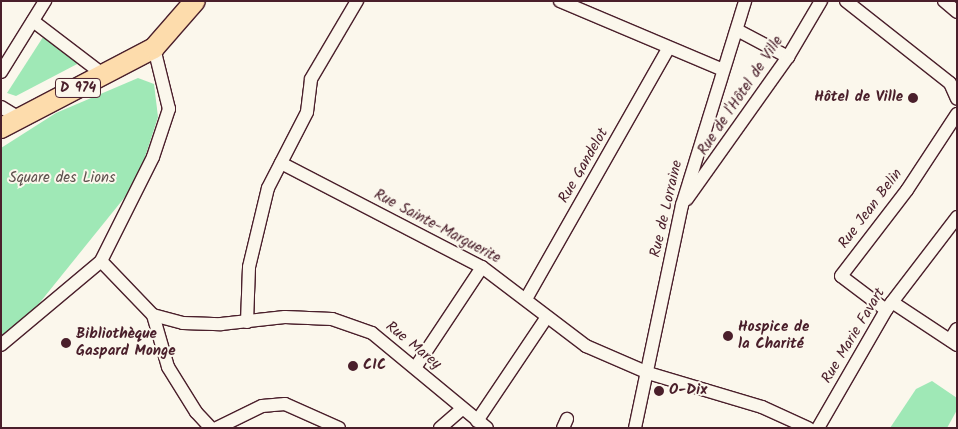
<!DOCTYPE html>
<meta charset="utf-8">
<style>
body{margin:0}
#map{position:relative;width:958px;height:429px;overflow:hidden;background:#fbf7ec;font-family:Kalam,sans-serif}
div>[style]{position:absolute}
.green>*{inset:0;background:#9fe8b6}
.roads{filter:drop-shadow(1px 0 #4a1f2b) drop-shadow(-1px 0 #4a1f2b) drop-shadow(0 1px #4a1f2b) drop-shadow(0 -1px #4a1f2b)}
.street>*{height:12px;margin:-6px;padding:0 6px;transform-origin:6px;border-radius:6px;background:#fbf7ec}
.primary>*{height:20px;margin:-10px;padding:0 10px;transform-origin:10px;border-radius:10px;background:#fddcac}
.dots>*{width:14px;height:14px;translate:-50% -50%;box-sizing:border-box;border:2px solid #fbf7ec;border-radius:50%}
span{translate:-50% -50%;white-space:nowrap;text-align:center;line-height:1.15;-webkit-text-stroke:4px #fbf7ec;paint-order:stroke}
.shield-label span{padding:1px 4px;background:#fbf7ec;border:1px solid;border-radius:4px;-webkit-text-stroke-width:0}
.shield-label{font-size:14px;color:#4a1f2b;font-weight:700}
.street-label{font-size:15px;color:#4a1f2b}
.poi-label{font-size:15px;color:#4a1f2b;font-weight:700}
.right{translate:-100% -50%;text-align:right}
.left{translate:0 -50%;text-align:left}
.park-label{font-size:15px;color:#5f514e}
.frame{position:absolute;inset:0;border:2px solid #4a1f2b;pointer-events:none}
</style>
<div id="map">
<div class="green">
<i style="clip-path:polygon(45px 34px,81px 62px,16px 96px,7px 93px)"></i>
<i style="clip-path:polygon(138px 78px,154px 84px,158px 117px,137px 182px,33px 311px,1px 338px,1px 148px,56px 113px)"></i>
<i style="clip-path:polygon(932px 381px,957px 398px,957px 410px,947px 428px,890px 428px,916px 389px)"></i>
</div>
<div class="roads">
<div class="street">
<i style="left:560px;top:1px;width:175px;rotate:22.9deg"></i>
<i style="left:846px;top:1px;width:132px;rotate:38.3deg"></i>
<i style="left:950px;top:83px;width:17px;rotate:66deg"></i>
<i style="left:944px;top:1px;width:17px;rotate:40deg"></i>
<i style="left:33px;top:21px;width:89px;rotate:37.3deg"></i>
<i style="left:737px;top:30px;width:58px;rotate:27.9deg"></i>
<i style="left:1px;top:72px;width:84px;rotate:-58.2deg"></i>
<i style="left:1px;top:107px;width:21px;rotate:31deg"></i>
<i style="left:281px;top:163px;width:226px;rotate:27.4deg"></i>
<i style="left:482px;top:267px;width:131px;rotate:37.2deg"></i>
<i style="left:586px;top:346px;width:68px;rotate:23.5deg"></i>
<i style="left:648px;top:373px;width:119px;rotate:16.6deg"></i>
<i style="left:762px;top:407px;width:51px;rotate:24.5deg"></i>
<i style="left:687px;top:199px;width:174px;rotate:-54.6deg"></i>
<i style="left:788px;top:57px;width:65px;rotate:-59.5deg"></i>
<i style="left:101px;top:261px;width:75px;rotate:46.1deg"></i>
<i style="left:153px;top:315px;width:31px;rotate:15deg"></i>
<i style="left:183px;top:323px;width:38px;rotate:2deg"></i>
<i style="left:221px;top:324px;width:64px;rotate:-6.2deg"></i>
<i style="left:285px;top:317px;width:47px;rotate:2.4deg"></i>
<i style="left:332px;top:319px;width:42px;rotate:19.3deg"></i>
<i style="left:372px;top:333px;width:149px;rotate:39.6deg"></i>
<i style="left:526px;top:299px;width:288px;rotate:-60.4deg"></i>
<i style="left:892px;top:302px;width:78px;rotate:33.5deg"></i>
<i style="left:886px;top:310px;width:56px;rotate:-142.9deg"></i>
<i style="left:841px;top:276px;width:108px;rotate:-52.5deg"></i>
<i style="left:907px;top:190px;width:91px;rotate:-56.7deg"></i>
<i style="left:153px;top:315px;width:54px;rotate:73.9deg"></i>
<i style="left:168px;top:367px;width:53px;rotate:58.1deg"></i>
<i style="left:196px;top:412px;width:22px;rotate:47deg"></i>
<i style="left:247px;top:322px;width:55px;rotate:-87.9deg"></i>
<i style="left:249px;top:267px;width:81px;rotate:-76.5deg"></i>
<i style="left:268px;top:188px;width:85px;rotate:-62.8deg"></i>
<i style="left:307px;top:112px;width:33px;rotate:-83deg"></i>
<i style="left:311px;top:79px;width:91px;rotate:-59.5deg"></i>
<i style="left:950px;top:340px;width:13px;rotate:-58deg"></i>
<i style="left:1px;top:345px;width:131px;rotate:-40deg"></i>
<i style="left:101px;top:261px;width:116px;rotate:-63.4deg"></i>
<i style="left:153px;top:157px;width:51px;rotate:-71.6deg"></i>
<i style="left:169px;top:109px;width:63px;rotate:-103.8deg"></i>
<i style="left:415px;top:368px;width:121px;rotate:-56.4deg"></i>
<i style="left:477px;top:421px;width:125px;rotate:-56.1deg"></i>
<i style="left:217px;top:428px;width:50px;rotate:-26.1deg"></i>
<i style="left:262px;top:406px;width:23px;rotate:-5deg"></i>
<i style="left:285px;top:404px;width:59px;rotate:24deg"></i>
<i style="left:440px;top:428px;width:29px;rotate:-41deg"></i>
<i style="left:563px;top:428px;width:10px;rotate:-66deg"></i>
<i style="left:635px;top:428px;width:228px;rotate:-78.1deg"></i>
<i style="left:682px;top:205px;width:214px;rotate:-72.8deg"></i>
<i style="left:818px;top:428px;width:136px;rotate:-60deg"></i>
<i style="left:886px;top:310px;width:117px;rotate:-52.6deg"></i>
</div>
<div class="primary">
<i style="left:1px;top:128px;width:173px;rotate:-27.6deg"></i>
<i style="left:154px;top:48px;width:62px;rotate:-48.9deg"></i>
</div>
</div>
<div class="dots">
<i style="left:913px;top:98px;background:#4a1f2b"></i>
<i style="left:728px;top:336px;background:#4a1f2b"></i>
<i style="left:66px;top:343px;background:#4a1f2b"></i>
<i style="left:353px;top:366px;background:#4a1f2b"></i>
<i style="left:659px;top:391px;background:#4a1f2b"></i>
</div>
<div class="shield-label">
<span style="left:78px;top:88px">D 974</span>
</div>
<div class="street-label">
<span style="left:741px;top:96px;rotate:-56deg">Rue de l'Hôtel de Ville</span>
<span style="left:584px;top:166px;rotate:-60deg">Rue Gandelot</span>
<span style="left:667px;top:209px;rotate:-77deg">Rue de Lorraine</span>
<span style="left:871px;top:209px;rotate:-53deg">Rue Jean Belin</span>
<span style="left:437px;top:227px;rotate:28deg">Rue Sainte-Marguerite</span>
<span style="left:854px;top:336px;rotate:-59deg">Rue Marie Favart</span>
<span style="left:413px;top:346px;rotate:39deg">Rue Marey</span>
</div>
<div class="poi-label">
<span class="right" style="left:903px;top:98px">Hôtel de Ville</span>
<span class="left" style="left:738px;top:336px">Hospice de<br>la Charité</span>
<span class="left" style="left:76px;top:343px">Bibliothèque<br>Gaspard Monge</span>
<span class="left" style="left:363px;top:366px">CIC</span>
<span class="left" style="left:669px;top:391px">O-Dix</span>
</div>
<div class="park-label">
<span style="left:62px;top:179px">Square des Lions</span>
</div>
<div class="frame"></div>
</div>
